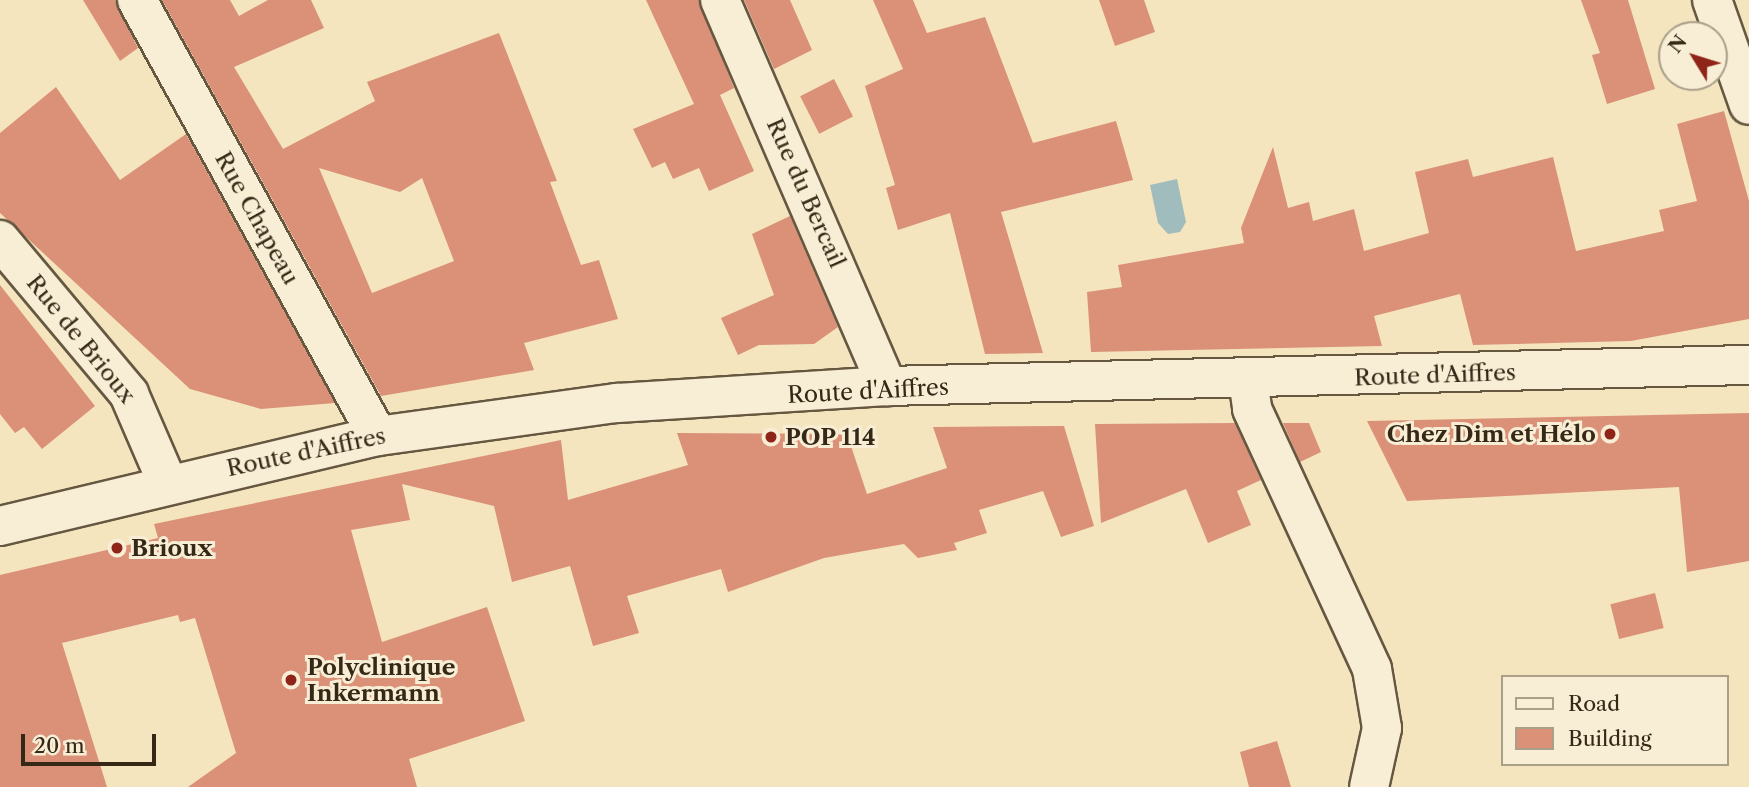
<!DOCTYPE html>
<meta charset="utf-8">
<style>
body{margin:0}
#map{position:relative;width:1749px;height:787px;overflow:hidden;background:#f4e5bf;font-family:"Libre Caslon Text",serif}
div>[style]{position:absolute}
.water>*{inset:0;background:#a0bcbc}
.building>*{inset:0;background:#da9178;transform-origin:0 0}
.roads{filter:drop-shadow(2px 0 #665741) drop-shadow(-2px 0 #665741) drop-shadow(0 2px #665741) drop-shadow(0 -2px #665741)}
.minor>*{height:38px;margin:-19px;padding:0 19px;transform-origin:19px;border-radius:19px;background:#f8eed5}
.secondary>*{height:38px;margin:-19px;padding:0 19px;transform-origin:19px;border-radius:19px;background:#f8eed5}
.dots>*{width:19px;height:19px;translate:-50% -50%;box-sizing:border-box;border:4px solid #f8eed5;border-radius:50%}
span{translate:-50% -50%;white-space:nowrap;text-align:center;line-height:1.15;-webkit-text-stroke:6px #f8eed5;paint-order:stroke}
.street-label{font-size:23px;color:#362817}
.poi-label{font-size:23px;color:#362817;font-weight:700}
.right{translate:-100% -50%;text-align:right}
.left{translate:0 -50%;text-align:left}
.legend{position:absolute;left:1501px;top:675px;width:228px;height:91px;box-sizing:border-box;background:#f8eed5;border:2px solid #aa9f89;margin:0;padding:9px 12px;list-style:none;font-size:21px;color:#362817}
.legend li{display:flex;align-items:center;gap:14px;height:35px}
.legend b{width:35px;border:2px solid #aa9f89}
.north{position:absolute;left:1658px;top:21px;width:70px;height:70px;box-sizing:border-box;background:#f8eed5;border:2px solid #aa9f89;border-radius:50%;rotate:308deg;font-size:19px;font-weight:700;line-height:28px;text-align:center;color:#362817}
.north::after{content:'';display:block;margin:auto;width:24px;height:32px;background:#8f2418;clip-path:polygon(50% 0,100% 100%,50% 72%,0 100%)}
.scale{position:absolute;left:21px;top:734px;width:135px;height:32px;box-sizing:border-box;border:4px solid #362817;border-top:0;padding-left:9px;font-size:21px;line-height:24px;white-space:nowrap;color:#362817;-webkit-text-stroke:5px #f8eed5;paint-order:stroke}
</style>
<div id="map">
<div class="water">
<i style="clip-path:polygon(1177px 179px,1186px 222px,1180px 232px,1168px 234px,1158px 223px,1150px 185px)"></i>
</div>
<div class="building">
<i style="clip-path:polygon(83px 0,115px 0,138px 48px,120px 61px)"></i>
<i style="clip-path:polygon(evenodd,162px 0,230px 0,239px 16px,268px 0,311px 0,324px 28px,234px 67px,283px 149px,375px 101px,367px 82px,499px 33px,557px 181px,550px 182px,581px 265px,599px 260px,618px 319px,524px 343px,534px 370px,381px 396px,162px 0,319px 168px,400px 192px,422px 178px,454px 261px,372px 293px,319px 168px)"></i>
<i style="clip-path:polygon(646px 0,699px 0,734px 88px,720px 95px,754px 171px,709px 191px,699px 168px,673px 179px,665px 162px,652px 168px,633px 129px,694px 104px)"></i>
<i style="clip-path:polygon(744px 0,790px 0,812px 50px,774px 69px)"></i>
<i style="clip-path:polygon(873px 0,913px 0,927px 33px,985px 17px,1033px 143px,1116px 121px,1133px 180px,1001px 212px,1043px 353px,985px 354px,950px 213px,898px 230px,886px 188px,895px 185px,865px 86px,903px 69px)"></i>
<i style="clip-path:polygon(1099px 0,1144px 0,1155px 32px,1115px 46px)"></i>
<i style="clip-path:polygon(1581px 0,1628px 0,1655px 89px,1607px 104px,1592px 55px,1600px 53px)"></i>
<i style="left:834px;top:79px;width:42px;height:38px;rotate:63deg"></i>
<i style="clip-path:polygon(56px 87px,120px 180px,186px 134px,335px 403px,261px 409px,190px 389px,0 213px,0 133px)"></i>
<i style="clip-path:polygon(1724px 111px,1749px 201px,1749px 319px,1631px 341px,1473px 345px,1460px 294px,1374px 316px,1382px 346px,1091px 352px,1087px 292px,1122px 287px,1118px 265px,1244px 243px,1241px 228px,1273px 147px,1288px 208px,1309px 202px,1313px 221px,1354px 209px,1364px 251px,1429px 233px,1415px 172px,1468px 159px,1473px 177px,1553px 157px,1576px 251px,1664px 231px,1659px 210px,1697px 201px,1677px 124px)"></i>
<i style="clip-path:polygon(790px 216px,838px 327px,814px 344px,759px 345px,738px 355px,721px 318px,774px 295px,752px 234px)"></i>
<i style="clip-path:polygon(0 285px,95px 406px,42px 449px,24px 427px,15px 433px,0 414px)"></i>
<i style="clip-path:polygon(1749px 413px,1749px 561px,1687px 572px,1679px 487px,1407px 501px,1367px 421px)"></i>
<i style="clip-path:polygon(1235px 423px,1261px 480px,1237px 491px,1251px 525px,1208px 543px,1186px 489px,1101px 523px,1095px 424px)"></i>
<i style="clip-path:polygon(1283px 423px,1309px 423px,1321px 452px,1300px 462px)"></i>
<i style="clip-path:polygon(1064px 426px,1094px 526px,1061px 537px,1043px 491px,979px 510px,987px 533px,954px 543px,957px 550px,918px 558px,904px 544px,824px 558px,728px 592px,721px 569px,627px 596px,639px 633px,593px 646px,570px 566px,512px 582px,494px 506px,402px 484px,410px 520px,351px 530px,382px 642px,487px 607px,525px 721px,409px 759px,417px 787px,188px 787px,236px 753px,195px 618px,180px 622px,178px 615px,62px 643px,107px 787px,0 787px,0 575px,158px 538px,154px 524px,561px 440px,568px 500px,688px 465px,677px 433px,847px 434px,867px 494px,947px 468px,933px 427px)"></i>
<i style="left:1655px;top:593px;width:36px;height:46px;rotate:76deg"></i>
<i style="clip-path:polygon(1277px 741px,1291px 787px,1249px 787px,1240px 752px)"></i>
</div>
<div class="roads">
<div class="minor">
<i style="left:137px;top:0;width:498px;rotate:61.1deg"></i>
<i style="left:720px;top:0;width:421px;rotate:66.6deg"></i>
<i style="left:1712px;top:0;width:111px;rotate:70.6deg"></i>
<i style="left:0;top:240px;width:201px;rotate:50deg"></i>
<i style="left:129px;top:394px;width:96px;rotate:66.6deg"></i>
<i style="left:1248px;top:379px;width:30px;rotate:82deg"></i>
<i style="left:1252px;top:409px;width:286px;rotate:65.2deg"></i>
<i style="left:1372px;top:669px;width:60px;rotate:80.4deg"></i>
<i style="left:1382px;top:728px;width:60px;rotate:102.4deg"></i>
</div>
<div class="secondary">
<i style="left:0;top:526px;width:389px;rotate:-13.4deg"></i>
<i style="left:378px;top:436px;width:241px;rotate:-7.9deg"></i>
<i style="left:617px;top:403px;width:271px;rotate:-3.6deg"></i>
<i style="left:887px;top:386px;width:862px;rotate:-1.4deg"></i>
</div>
</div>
<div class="dots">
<i style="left:1610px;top:434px;background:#8f2418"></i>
<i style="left:771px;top:437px;background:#8f2418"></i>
<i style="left:117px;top:548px;background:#8f2418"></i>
<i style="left:291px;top:680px;background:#8f2418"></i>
</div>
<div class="street-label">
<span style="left:806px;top:193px;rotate:66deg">Rue du Bercail</span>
<span style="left:257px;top:218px;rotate:61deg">Rue Chapeau</span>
<span style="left:81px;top:339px;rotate:51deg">Rue de Brioux</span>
<span style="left:1435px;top:375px;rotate:-2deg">Route d'Aiffres</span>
<span style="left:868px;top:391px;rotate:-3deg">Route d'Aiffres</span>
<span style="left:306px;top:452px;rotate:-12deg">Route d'Aiffres</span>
</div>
<div class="poi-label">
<span class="right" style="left:1596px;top:434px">Chez Dim et Hélo</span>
<span class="left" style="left:785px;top:437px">POP 114</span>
<span class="left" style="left:131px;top:548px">Brioux</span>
<span class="left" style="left:307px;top:680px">Polyclinique<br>Inkermann</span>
</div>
<ul class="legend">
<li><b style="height:9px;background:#f8eed5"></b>Road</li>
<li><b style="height:19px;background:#da9178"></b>Building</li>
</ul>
<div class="north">N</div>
<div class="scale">20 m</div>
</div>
